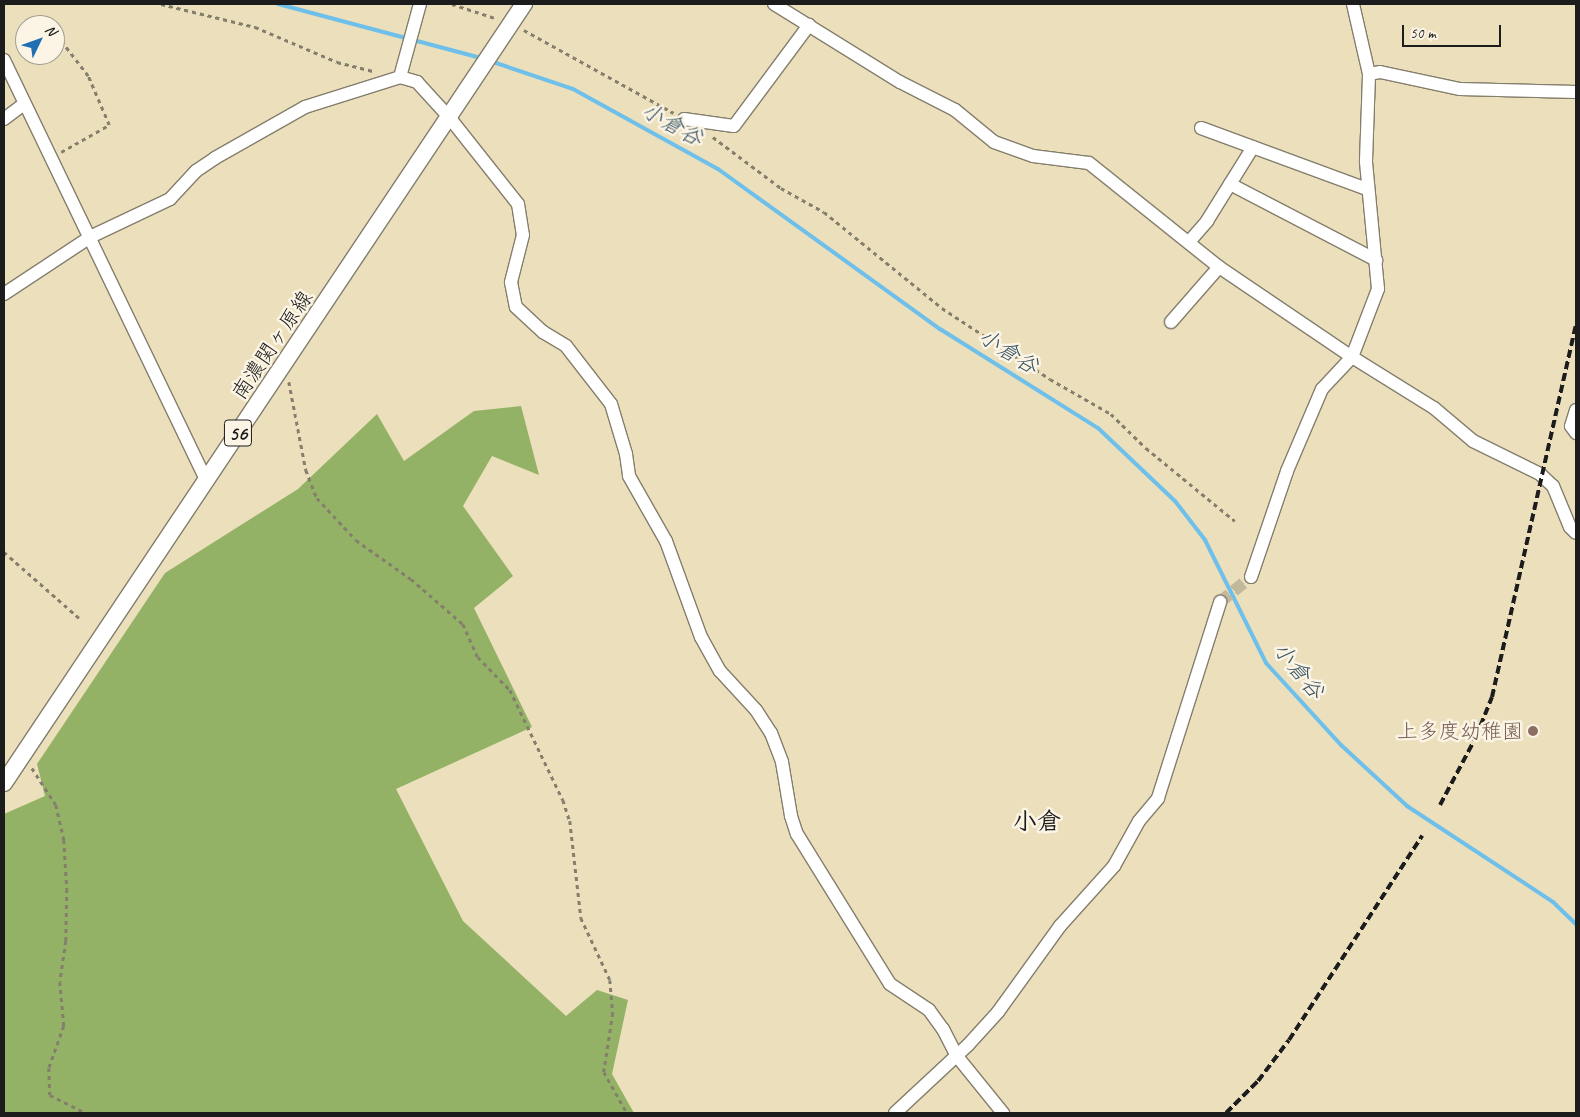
<!DOCTYPE html>
<meta charset="utf-8">
<style>
body{margin:0}
#map{position:relative;width:1580px;height:1117px;overflow:hidden;background:#ebdfbc;font-family:Caveat,"Klee One",sans-serif}
div>[style]{position:absolute}
.forest>*{inset:0;background:#94b265}
.stream>*{height:4px;margin:-2px;padding:0 2px;transform-origin:2px;border-radius:2px;background:#6ec0ea}
.minor-tunnel>*{height:12px;margin-top:-6px;transform-origin:0;background:repeating-linear-gradient(90deg,#c2b89c 0 12px,transparent 0 18px)}
.path>*{height:2.5px;margin-top:-1.25px;transform-origin:0;background:repeating-linear-gradient(90deg,#847e6c 0 4px,transparent 0 8px)}
.roads{filter:drop-shadow(1px 0 #847e6c) drop-shadow(-1px 0 #847e6c) drop-shadow(0 1px #847e6c) drop-shadow(0 -1px #847e6c)}
.minor>*{height:12px;margin:-6px;padding:0 6px;transform-origin:6px;border-radius:6px;background:#fff}
.major>*{height:16px;margin:-8px;padding:0 8px;transform-origin:8px;border-radius:8px;background:#fff}
.rail>*{height:4px;margin-top:-2px;transform-origin:0;background:repeating-linear-gradient(90deg,#1c1c1c 0 8px,transparent 0 12px)}
.dots>*{width:14px;height:14px;translate:-50% -50%;box-sizing:border-box;border:2px solid #fcf5e5;border-radius:50%}
span{translate:-50% -50%;white-space:nowrap;text-align:center;line-height:1.15;-webkit-text-stroke:5px #fcf5e5;paint-order:stroke}
.shield-label span{padding:1px 4px;background:#fcf5e5;border:1px solid;border-radius:4px;-webkit-text-stroke-width:0}
.shield-label{font-size:20px;color:#1c1c1c;font-weight:700}
.street-label{font-size:21px;color:#1c1c1c}
.education-label{font-size:21px;color:#785e54}
.right{translate:-100% -50%;text-align:right}
.water-label{font-size:22px;color:#395564;font-style:italic}
.quarter-label{font-size:24px;color:#1c1c1c;font-weight:700}
.frame{position:absolute;inset:0;border:5px solid #1c1c1c;pointer-events:none}
.north{position:absolute;left:15px;top:15px;width:50px;height:50px;box-sizing:border-box;background:#fcf5e5;border:1px solid #a29e95;border-radius:50%;rotate:48deg;font-size:14px;font-weight:700;line-height:20px;text-align:center;color:#1c1c1c}
.north::after{content:'';display:block;margin:auto;width:18px;height:22px;background:#1f6fb2;clip-path:polygon(50% 0,100% 100%,50% 72%,0 100%)}
.scale{position:absolute;left:1402px;top:25px;width:99px;height:22px;box-sizing:border-box;border:2px solid #1c1c1c;border-top:0;padding-left:6px;font-size:15px;line-height:18px;white-space:nowrap;color:#1c1c1c;-webkit-text-stroke:4px #fcf5e5;paint-order:stroke}
</style>
<div id="map">
<div class="forest">
<i style="clip-path:polygon(521px 406px,539px 475px,492px 456px,463px 506px,513px 576px,474px 608px,532px 727px,396px 789px,463px 921px,566px 1016px,597px 990px,628px 1000px,612px 1074px,634px 1113px,4px 1113px,4px 814px,45px 796px,37px 764px,165px 573px,298px 489px,377px 414px,404px 461px,474px 411px)"></i>
</div>
<div class="stream">
<i style="left:278px;top:4px;width:210px;rotate:14.9deg"></i>
<i style="left:490px;top:61px;width:88px;rotate:18.6deg"></i>
<i style="left:573px;top:89px;width:166px;rotate:28.9deg"></i>
<i style="left:718px;top:169px;width:274px;rotate:35.8deg"></i>
<i style="left:940px;top:329px;width:186px;rotate:32.1deg"></i>
<i style="left:1098px;top:428px;width:106px;rotate:43.5deg"></i>
<i style="left:1175px;top:501px;width:49px;rotate:52.4deg"></i>
<i style="left:1205px;top:540px;width:137px;rotate:63.6deg"></i>
<i style="left:1266px;top:663px;width:111px;rotate:47.6deg"></i>
<i style="left:1341px;top:745px;width:90px;rotate:42.7deg"></i>
<i style="left:1407px;top:806px;width:175px;rotate:33.3deg"></i>
<i style="left:1553px;top:902px;width:32px;rotate:44deg"></i>
</div>
<div class="minor-tunnel">
<i style="left:1220px;top:602px;width:40px;rotate:-39deg"></i>
</div>
<div class="path">
<i style="left:161px;top:4px;width:97px;rotate:13.7deg"></i>
<i style="left:255px;top:27px;width:89px;rotate:23.1deg"></i>
<i style="left:337px;top:62px;width:38px;rotate:14deg"></i>
<i style="left:452px;top:4px;width:48px;rotate:18.1deg"></i>
<i style="left:524px;top:30px;width:171px;rotate:29deg"></i>
<i style="left:713px;top:137px;width:85px;rotate:36.9deg"></i>
<i style="left:781px;top:188px;width:49px;rotate:29.2deg"></i>
<i style="left:824px;top:212px;width:152px;rotate:39.1deg"></i>
<i style="left:942px;top:308px;width:129px;rotate:33.3deg"></i>
<i style="left:1050px;top:379px;width:70px;rotate:29.8deg"></i>
<i style="left:1111px;top:414px;width:49px;rotate:44.2deg"></i>
<i style="left:1146px;top:448px;width:115px;rotate:39.4deg"></i>
<i style="left:61px;top:152px;width:55px;rotate:-29.4deg"></i>
<i style="left:109px;top:125px;width:53px;rotate:-113.2deg"></i>
<i style="left:88px;top:76px;width:44px;rotate:-127.6deg"></i>
<i style="left:289px;top:382px;width:90px;rotate:79.1deg"></i>
<i style="left:306px;top:470px;width:30px;rotate:69deg"></i>
<i style="left:317px;top:498px;width:57px;rotate:47.1deg"></i>
<i style="left:356px;top:540px;width:67px;rotate:35.3deg"></i>
<i style="left:411px;top:579px;width:69px;rotate:40.9deg"></i>
<i style="left:463px;top:624px;width:36px;rotate:66deg"></i>
<i style="left:478px;top:657px;width:46px;rotate:45.9deg"></i>
<i style="left:510px;top:690px;width:122px;rotate:64.3deg"></i>
<i style="left:563px;top:800px;width:22px;rotate:72deg"></i>
<i style="left:570px;top:821px;width:98px;rotate:83.5deg"></i>
<i style="left:581px;top:918px;width:68px;rotate:64.9deg"></i>
<i style="left:610px;top:980px;width:33px;rotate:85deg"></i>
<i style="left:613px;top:1013px;width:60px;rotate:98.7deg"></i>
<i style="left:604px;top:1072px;width:47px;rotate:60.7deg"></i>
<i style="left:4px;top:552px;width:100px;rotate:41.3deg"></i>
<i style="left:32px;top:768px;width:44px;rotate:57deg"></i>
<i style="left:56px;top:805px;width:36px;rotate:77deg"></i>
<i style="left:64px;top:840px;width:49px;rotate:86.5deg"></i>
<i style="left:67px;top:889px;width:52px;rotate:91.1deg"></i>
<i style="left:66px;top:941px;width:41px;rotate:98.3deg"></i>
<i style="left:60px;top:982px;width:44px;rotate:84.8deg"></i>
<i style="left:64px;top:1026px;width:45px;rotate:109.7deg"></i>
<i style="left:49px;top:1068px;width:27px;rotate:88deg"></i>
<i style="left:50px;top:1095px;width:40px;rotate:26.6deg"></i>
</div>
<div class="roads">
<div class="minor">
<i style="left:774px;top:4px;width:148px;rotate:31.8deg"></i>
<i style="left:900px;top:82px;width:62px;rotate:27deg"></i>
<i style="left:955px;top:110px;width:50px;rotate:39.4deg"></i>
<i style="left:994px;top:142px;width:41px;rotate:19.7deg"></i>
<i style="left:1033px;top:156px;width:56px;rotate:7.1deg"></i>
<i style="left:1089px;top:163px;width:166px;rotate:38.7deg"></i>
<i style="left:1219px;top:267px;width:161px;rotate:34.1deg"></i>
<i style="left:1352px;top:357px;width:97px;rotate:31.9deg"></i>
<i style="left:1434px;top:408px;width:51px;rotate:40.2deg"></i>
<i style="left:1473px;top:441px;width:75px;rotate:26.2deg"></i>
<i style="left:1540px;top:474px;width:18px;rotate:43deg"></i>
<i style="left:1553px;top:486px;width:44px;rotate:67.5deg"></i>
<i style="left:1570px;top:527px;width:8px;rotate:45deg"></i>
<i style="left:4px;top:60px;width:465px;rotate:64.3deg"></i>
<i style="left:1369px;top:74px;width:11px;rotate:-10deg"></i>
<i style="left:1380px;top:72px;width:82px;rotate:12deg"></i>
<i style="left:1460px;top:89px;width:116px;rotate:1.5deg"></i>
<i style="left:400px;top:77px;width:76px;rotate:-74.7deg"></i>
<i style="left:4px;top:119px;width:25px;rotate:-37deg"></i>
<i style="left:684px;top:119px;width:50px;rotate:8deg"></i>
<i style="left:734px;top:126px;width:126px;rotate:-53.4deg"></i>
<i style="left:1201px;top:128px;width:177px;rotate:20.2deg"></i>
<i style="left:1230px;top:184px;width:165px;rotate:27.5deg"></i>
<i style="left:1189px;top:242px;width:28px;rotate:-49deg"></i>
<i style="left:1207px;top:221px;width:87px;rotate:-58.1deg"></i>
<i style="left:4px;top:294px;width:103px;rotate:-33.5deg"></i>
<i style="left:90px;top:237px;width:89px;rotate:-25.4deg"></i>
<i style="left:170px;top:199px;width:38px;rotate:-47deg"></i>
<i style="left:196px;top:171px;width:23px;rotate:-34deg"></i>
<i style="left:215px;top:158px;width:103px;rotate:-29.5deg"></i>
<i style="left:305px;top:107px;width:100px;rotate:-17.5deg"></i>
<i style="left:400px;top:77px;width:18px;rotate:16deg"></i>
<i style="left:417px;top:82px;width:47px;rotate:47.6deg"></i>
<i style="left:449px;top:117px;width:111px;rotate:51.6deg"></i>
<i style="left:518px;top:204px;width:31px;rotate:81deg"></i>
<i style="left:523px;top:235px;width:49px;rotate:104.3deg"></i>
<i style="left:511px;top:282px;width:25px;rotate:79deg"></i>
<i style="left:516px;top:307px;width:37px;rotate:43deg"></i>
<i style="left:543px;top:332px;width:27px;rotate:31deg"></i>
<i style="left:566px;top:346px;width:73px;rotate:52.2deg"></i>
<i style="left:611px;top:404px;width:52px;rotate:73.3deg"></i>
<i style="left:626px;top:454px;width:22px;rotate:82deg"></i>
<i style="left:629px;top:476px;width:75px;rotate:60.4deg"></i>
<i style="left:666px;top:541px;width:102px;rotate:70deg"></i>
<i style="left:701px;top:637px;width:39px;rotate:61deg"></i>
<i style="left:720px;top:671px;width:53px;rotate:47.3deg"></i>
<i style="left:756px;top:710px;width:27px;rotate:57deg"></i>
<i style="left:771px;top:733px;width:31px;rotate:69deg"></i>
<i style="left:782px;top:762px;width:55px;rotate:80.5deg"></i>
<i style="left:791px;top:816px;width:19px;rotate:72deg"></i>
<i style="left:797px;top:834px;width:176px;rotate:58.2deg"></i>
<i style="left:890px;top:984px;width:47px;rotate:33.7deg"></i>
<i style="left:929px;top:1010px;width:24px;rotate:54deg"></i>
<i style="left:943px;top:1029px;width:29px;rotate:63deg"></i>
<i style="left:956px;top:1055px;width:75px;rotate:51deg"></i>
<i style="left:1171px;top:322px;width:73px;rotate:-48.9deg"></i>
<i style="left:1576px;top:410px;width:17px;rotate:107deg"></i>
<i style="left:1571px;top:426px;width:9px;rotate:54deg"></i>
<i style="left:1251px;top:577px;width:112px;rotate:-71.2deg"></i>
<i style="left:1287px;top:471px;width:89px;rotate:-66.9deg"></i>
<i style="left:1322px;top:389px;width:44px;rotate:-46.8deg"></i>
<i style="left:1352px;top:357px;width:73px;rotate:-69.1deg"></i>
<i style="left:1378px;top:289px;width:129px;rotate:-95.4deg"></i>
<i style="left:1366px;top:161px;width:87px;rotate:-88deg"></i>
<i style="left:1369px;top:74px;width:72px;rotate:-102.9deg"></i>
<i style="left:895px;top:1113px;width:100px;rotate:-43deg"></i>
<i style="left:968px;top:1045px;width:45px;rotate:-47.7deg"></i>
<i style="left:998px;top:1012px;width:106px;rotate:-54.2deg"></i>
<i style="left:1060px;top:926px;width:81px;rotate:-48deg"></i>
<i style="left:1114px;top:866px;width:51px;rotate:-60.9deg"></i>
<i style="left:1139px;top:821px;width:30px;rotate:-50deg"></i>
<i style="left:1158px;top:798px;width:206px;rotate:-72.4deg"></i>
</div>
<div class="major">
<i style="left:4px;top:783px;width:937px;rotate:-56.28deg"></i>
</div>
</div>
<div class="rail">
<i style="left:1440px;top:805px;width:77px;rotate:-62.1deg"></i>
<i style="left:1476px;top:737px;width:43px;rotate:-68.2deg"></i>
<i style="left:1492px;top:697px;width:382px;rotate:-77.3deg"></i>
<i style="left:1226px;top:1113px;width:45px;rotate:-45deg"></i>
<i style="left:1258px;top:1081px;width:51px;rotate:-52.9deg"></i>
<i style="left:1289px;top:1040px;width:244px;rotate:-56.9deg"></i>
</div>
<div class="dots">
<i style="left:1533px;top:731px;background:#8d6e63"></i>
</div>
<div class="shield-label">
<span style="left:238px;top:433px">56</span>
</div>
<div class="street-label">
<span style="left:272px;top:345px;rotate:-56deg">南濃関ヶ原線</span>
</div>
<div class="education-label">
<span class="right" style="left:1523px;top:731px">上多度幼稚園</span>
</div>
<div class="water-label">
<span style="left:672px;top:125px;rotate:29deg">小倉谷</span>
<span style="left:1008px;top:352px;rotate:32deg">小倉谷</span>
<span style="left:1298px;top:671px;rotate:51deg">小倉谷</span>
</div>
<div class="quarter-label">
<span style="left:1037px;top:822px">小倉</span>
</div>
<div class="frame"></div>
<div class="north">N</div>
<div class="scale">50 m</div>
</div>
